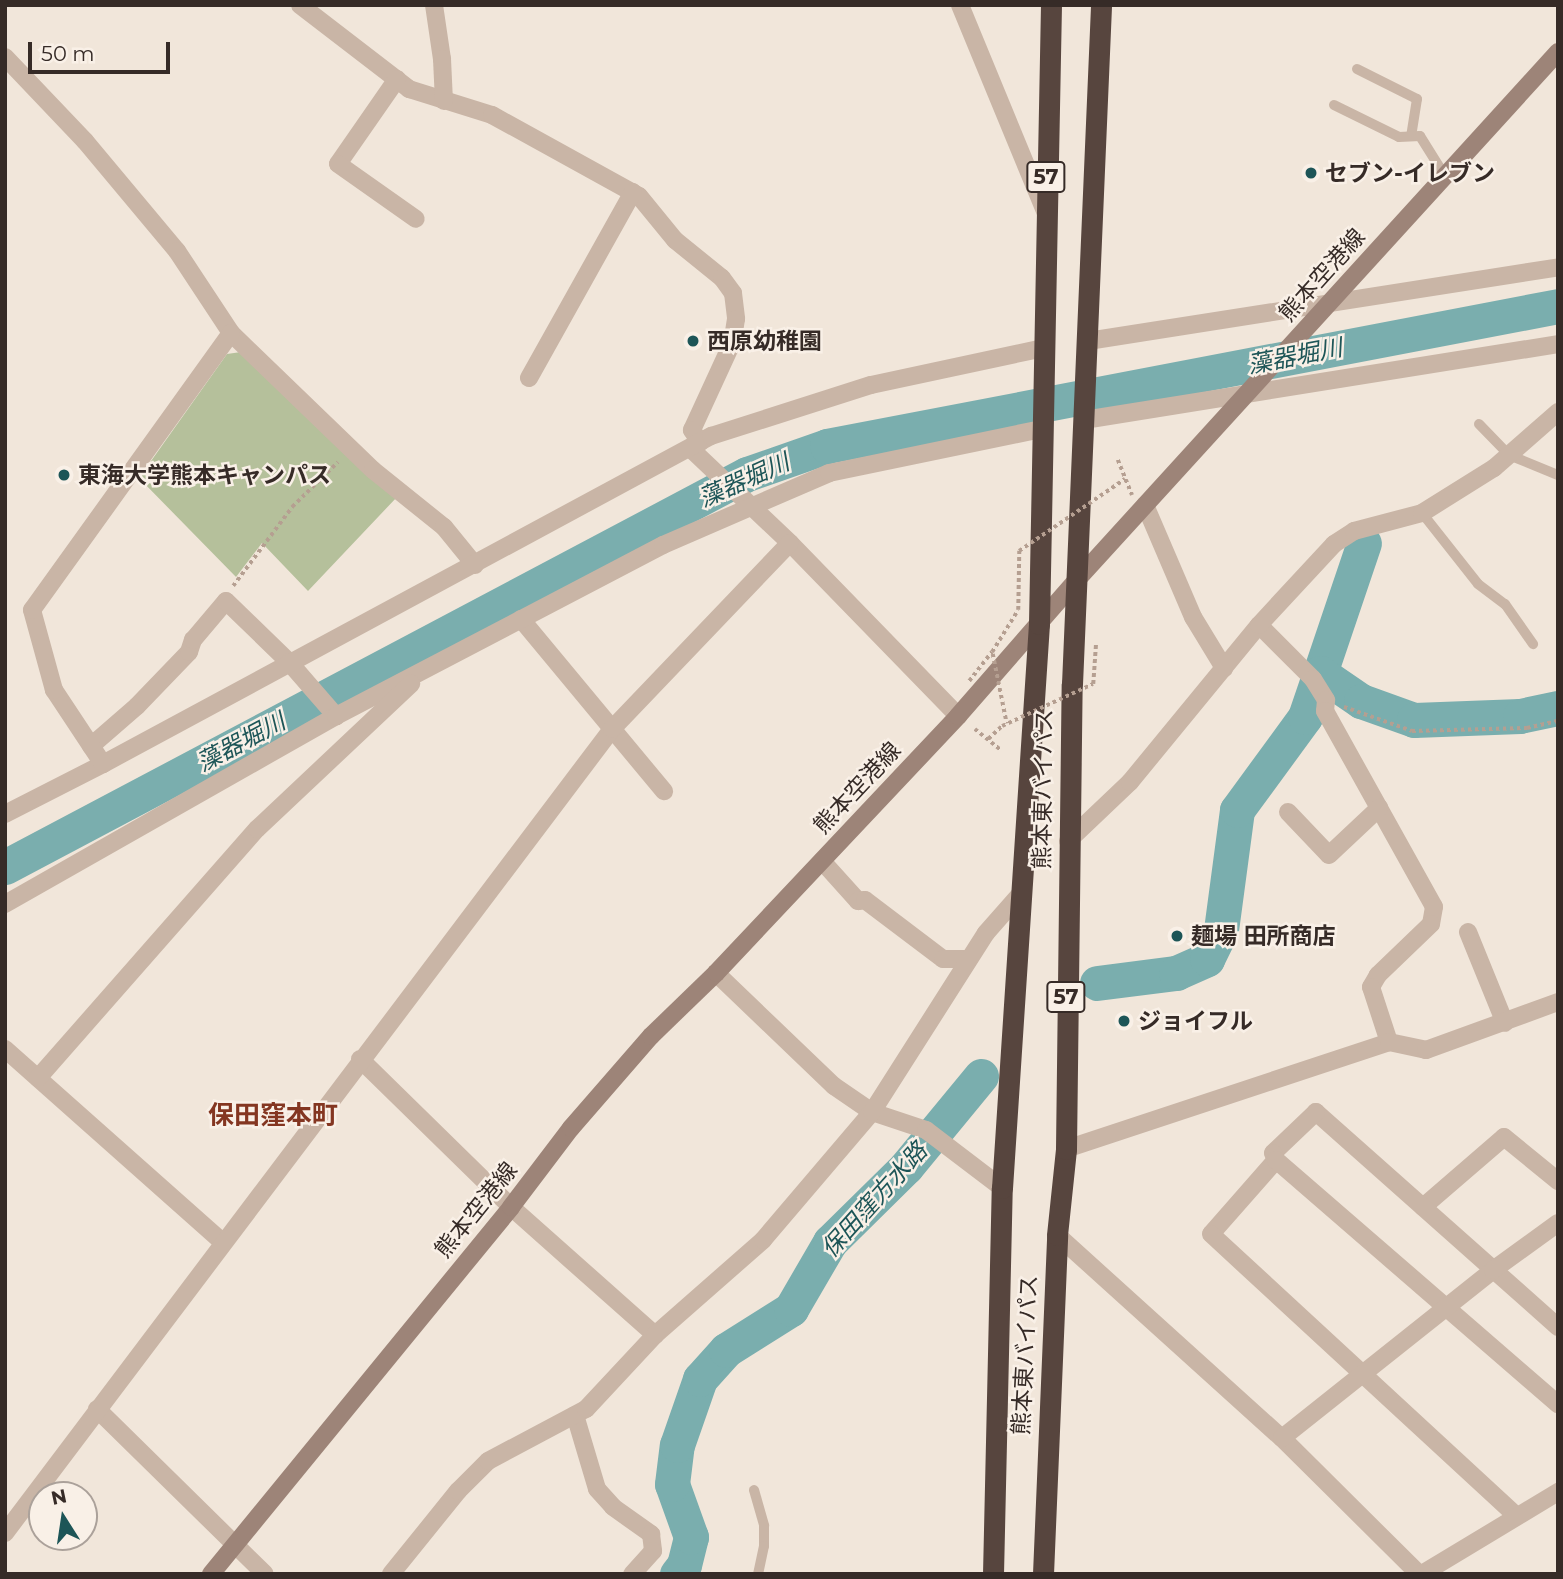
<!DOCTYPE html>
<meta charset="utf-8">
<style>
body{margin:0}
#map{position:relative;width:1563px;height:1579px;overflow:hidden;background:#f1e6da;font-family:Montserrat,"Noto Sans JP",sans-serif}
div>[style]{position:absolute}
.green>*{inset:0;background:#b5c09b}
.river>*{height:35px;margin:-17.5px;padding:0 17.5px;transform-origin:17.5px;border-radius:17.5px;background:#7aaeae}
.path>*{height:3.5px;margin-top:-1.75px;transform-origin:0;background:repeating-linear-gradient(90deg,#b59f91 0 3.5px,transparent 0 7px)}
.lane>*{height:10px;margin:-5px;padding:0 5px;transform-origin:5px;border-radius:5px;background:#c9b5a6}
.street>*{height:18px;margin:-9px;padding:0 9px;transform-origin:9px;border-radius:9px;background:#c9b5a6}
.secondary>*{height:18px;margin:-9px;padding:0 9px;transform-origin:9px;border-radius:9px;background:#9d8478}
.highway>*{height:21px;margin:-10.5px;padding:0 10.5px;transform-origin:10.5px;border-radius:10.5px;background:#57453e}
.path-bridge>*{height:3.5px;margin-top:-1.75px;transform-origin:0;background:repeating-linear-gradient(90deg,#b59f91 0 3.5px,transparent 0 7px)}
.dots>*{width:19px;height:19px;translate:-50% -50%;box-sizing:border-box;border:4px solid #f9f0e7;border-radius:50%}
span{translate:-50% -50%;white-space:nowrap;text-align:center;line-height:1.15;-webkit-text-stroke:5px #f9f0e7;paint-order:stroke}
.shield-label span{padding:2px 5px;background:#f9f0e7;border:2px solid;border-radius:5px;-webkit-text-stroke-width:0}
.shield-label{font-size:21px;color:#362b27;font-weight:700}
.poi-label{font-size:23px;color:#362b27;font-weight:700}
.left{translate:0 -50%;text-align:left}
.street-label{font-size:23px;color:#362b27}
.water-label{font-size:24px;color:#1d5557;font-style:italic}
.quarter-label{font-size:26px;color:#843621;font-weight:700}
.frame{position:absolute;inset:0;border:7px solid #362b27;pointer-events:none}
.north{position:absolute;left:28px;top:1481px;width:70px;height:70px;box-sizing:border-box;background:#f9f0e7;border:2px solid #aba19a;border-radius:50%;rotate:348deg;font-size:19px;font-weight:700;line-height:28px;text-align:center;color:#362b27}
.north::after{content:'';display:block;margin:auto;width:24px;height:32px;background:#1d5557;clip-path:polygon(50% 0,100% 100%,50% 72%,0 100%)}
.scale{position:absolute;left:28px;top:42px;width:142px;height:32px;box-sizing:border-box;border:4px solid #362b27;border-top:0;padding-left:9px;font-size:21px;line-height:24px;white-space:nowrap;color:#362b27;-webkit-text-stroke:5px #f9f0e7;paint-order:stroke}
</style>
<div id="map">
<div class="green">
<i style="clip-path:polygon(241px 352px,397px 497px,308px 591px,262px 543px,236px 577px,139px 478px,227px 354px)"></i>
</div>
<div class="river">
<i style="left:1320px;top:673px;width:137px;rotate:-71.3deg"></i>
<i style="left:5px;top:867px;width:840px;rotate:-27.91deg"></i>
<i style="left:747px;top:474px;width:85px;rotate:-19.3deg"></i>
<i style="left:827px;top:446px;width:744px;rotate:-10.84deg"></i>
<i style="left:1097px;top:983px;width:80px;rotate:-7.2deg"></i>
<i style="left:1176px;top:973px;width:34px;rotate:-24deg"></i>
<i style="left:1207px;top:959px;width:32px;rotate:-64deg"></i>
<i style="left:1221px;top:930px;width:121px;rotate:-82.4deg"></i>
<i style="left:1237px;top:810px;width:115px;rotate:-53.8deg"></i>
<i style="left:1305px;top:717px;width:46px;rotate:-71.2deg"></i>
<i style="left:1320px;top:673px;width:50px;rotate:34.3deg"></i>
<i style="left:1361px;top:701px;width:56px;rotate:19.7deg"></i>
<i style="left:1414px;top:720px;width:106px;rotate:-2.2deg"></i>
<i style="left:1520px;top:716px;width:39px;rotate:-12deg"></i>
<i style="left:677px;top:1574px;width:11px;rotate:-52deg"></i>
<i style="left:684px;top:1565px;width:29px;rotate:-76deg"></i>
<i style="left:691px;top:1537px;width:56px;rotate:-109.7deg"></i>
<i style="left:672px;top:1484px;width:39px;rotate:-83deg"></i>
<i style="left:677px;top:1445px;width:70px;rotate:-70.8deg"></i>
<i style="left:700px;top:1379px;width:39px;rotate:-48deg"></i>
<i style="left:726px;top:1350px;width:77px;rotate:-32.2deg"></i>
<i style="left:791px;top:1309px;width:78px;rotate:-59.8deg"></i>
<i style="left:830px;top:1242px;width:107px;rotate:-44.6deg"></i>
<i style="left:906px;top:1167px;width:118px;rotate:-50.5deg"></i>
</div>
<div class="path">
<i style="left:1118px;top:460px;width:38px;rotate:68deg"></i>
<i style="left:233px;top:586px;width:99px;rotate:-53.2deg"></i>
<i style="left:292px;top:507px;width:64px;rotate:-44.4deg"></i>
<i style="left:1344px;top:707px;width:72px;rotate:19.4deg"></i>
<i style="left:1412px;top:731px;width:115px;rotate:-1.5deg"></i>
<i style="left:1527px;top:728px;width:32px;rotate:-13deg"></i>
<i style="left:975px;top:729px;width:33px;rotate:39deg"></i>
</div>
<div class="lane">
<i style="left:1357px;top:69px;width:67px;rotate:26.6deg"></i>
<i style="left:1417px;top:99px;width:37px;rotate:99deg"></i>
<i style="left:1334px;top:105px;width:72px;rotate:26.2deg"></i>
<i style="left:1399px;top:137px;width:21px;rotate:-3deg"></i>
<i style="left:1420px;top:136px;width:47px;rotate:58deg"></i>
<i style="left:1479px;top:424px;width:43px;rotate:45.9deg"></i>
<i style="left:1509px;top:455px;width:53px;rotate:22.2deg"></i>
<i style="left:1422px;top:513px;width:90px;rotate:51.7deg"></i>
<i style="left:1478px;top:584px;width:34px;rotate:37deg"></i>
<i style="left:1505px;top:604px;width:49px;rotate:55deg"></i>
<i style="left:754px;top:1490px;width:37px;rotate:74deg"></i>
<i style="left:764px;top:1526px;width:20px;rotate:90deg"></i>
<i style="left:764px;top:1546px;width:29px;rotate:102deg"></i>
</div>
<div class="street">
<i style="left:300px;top:5px;width:138px;rotate:37.6deg"></i>
<i style="left:409px;top:89px;width:87px;rotate:17.4deg"></i>
<i style="left:492px;top:115px;width:168px;rotate:28.9deg"></i>
<i style="left:639px;top:196px;width:57px;rotate:50.7deg"></i>
<i style="left:675px;top:240px;width:60px;rotate:39deg"></i>
<i style="left:722px;top:278px;width:19px;rotate:54deg"></i>
<i style="left:733px;top:293px;width:26px;rotate:83deg"></i>
<i style="left:736px;top:319px;width:24px;rotate:99deg"></i>
<i style="left:732px;top:343px;width:96px;rotate:114.7deg"></i>
<i style="left:692px;top:430px;width:15px;rotate:58deg"></i>
<i style="left:434px;top:5px;width:55px;rotate:81.6deg"></i>
<i style="left:442px;top:59px;width:42px;rotate:87.3deg"></i>
<i style="left:960px;top:5px;width:223px;rotate:67.6deg"></i>
<i style="left:5px;top:57px;width:116px;rotate:46.4deg"></i>
<i style="left:85px;top:141px;width:143px;rotate:50.1deg"></i>
<i style="left:177px;top:251px;width:98px;rotate:56.6deg"></i>
<i style="left:231px;top:333px;width:197px;rotate:44deg"></i>
<i style="left:373px;top:470px;width:91px;rotate:38.8deg"></i>
<i style="left:444px;top:527px;width:49px;rotate:50.8deg"></i>
<i style="left:397px;top:79px;width:103px;rotate:124.8deg"></i>
<i style="left:338px;top:164px;width:95px;rotate:35.2deg"></i>
<i style="left:1088px;top:341px;width:476px;rotate:-8.9deg"></i>
<i style="left:529px;top:378px;width:213px;rotate:-60.8deg"></i>
<i style="left:1084px;top:420px;width:480px;rotate:-9.1deg"></i>
<i style="left:691px;top:449px;width:137px;rotate:43.5deg"></i>
<i style="left:790px;top:543px;width:241px;rotate:45.8deg"></i>
<i style="left:1145px;top:505px;width:122px;rotate:66.8deg"></i>
<i style="left:1193px;top:617px;width:60px;rotate:58.7deg"></i>
<i style="left:521px;top:619px;width:224px;rotate:50.3deg"></i>
<i style="left:1259px;top:625px;width:76px;rotate:45deg"></i>
<i style="left:1313px;top:679px;width:25px;rotate:58deg"></i>
<i style="left:1326px;top:700px;width:11px;rotate:95deg"></i>
<i style="left:1325px;top:711px;width:224px;rotate:60.9deg"></i>
<i style="left:1434px;top:907px;width:17px;rotate:100deg"></i>
<i style="left:1431px;top:924px;width:74px;rotate:136.1deg"></i>
<i style="left:1378px;top:975px;width:14px;rotate:120deg"></i>
<i style="left:1371px;top:987px;width:58px;rotate:71.9deg"></i>
<i style="left:91px;top:746px;width:61px;rotate:-41deg"></i>
<i style="left:137px;top:706px;width:75px;rotate:-46.1deg"></i>
<i style="left:189px;top:652px;width:13px;rotate:-72deg"></i>
<i style="left:193px;top:640px;width:51px;rotate:-49.8deg"></i>
<i style="left:226px;top:601px;width:88px;rotate:44.1deg"></i>
<i style="left:289px;top:662px;width:72px;rotate:49deg"></i>
<i style="left:103px;top:764px;width:691px;rotate:-28.35deg"></i>
<i style="left:711px;top:436px;width:168px;rotate:-17.7deg"></i>
<i style="left:871px;top:385px;width:176px;rotate:-12.1deg"></i>
<i style="left:1288px;top:812px;width:59px;rotate:46.4deg"></i>
<i style="left:1329px;top:855px;width:69px;rotate:-43.2deg"></i>
<i style="left:5px;top:814px;width:110px;rotate:-27deg"></i>
<i style="left:103px;top:764px;width:89px;rotate:-123.5deg"></i>
<i style="left:54px;top:690px;width:83px;rotate:-105.4deg"></i>
<i style="left:32px;top:610px;width:341px;rotate:-54.3deg"></i>
<i style="left:1068px;top:841px;width:86px;rotate:-43.6deg"></i>
<i style="left:1130px;top:782px;width:203px;rotate:-50.6deg"></i>
<i style="left:1259px;top:625px;width:110px;rotate:-47.2deg"></i>
<i style="left:1334px;top:544px;width:24px;rotate:-33deg"></i>
<i style="left:1354px;top:531px;width:70px;rotate:-14.8deg"></i>
<i style="left:1422px;top:513px;width:85px;rotate:-32deg"></i>
<i style="left:1494px;top:468px;width:85px;rotate:-41.2deg"></i>
<i style="left:822px;top:861px;width:54px;rotate:48deg"></i>
<i style="left:858px;top:901px;width:7px;rotate:-8deg"></i>
<i style="left:865px;top:900px;width:98px;rotate:37.1deg"></i>
<i style="left:943px;top:959px;width:26px"></i>
<i style="left:5px;top:904px;width:381px;rotate:-29.6deg"></i>
<i style="left:336px;top:716px;width:369px;rotate:-27.6deg"></i>
<i style="left:663px;top:545px;width:181px;rotate:-23.4deg"></i>
<i style="left:829px;top:473px;width:217px;rotate:-11.7deg"></i>
<i style="left:1468px;top:932px;width:98px;rotate:67.9deg"></i>
<i style="left:716px;top:973px;width:163px;rotate:43.8deg"></i>
<i style="left:834px;top:1086px;width:46px;rotate:34.4deg"></i>
<i style="left:872px;top:1112px;width:57px;rotate:18.4deg"></i>
<i style="left:926px;top:1130px;width:96px;rotate:37.3deg"></i>
<i style="left:5px;top:1049px;width:290px;rotate:41.6deg"></i>
<i style="left:360px;top:1059px;width:211px;rotate:44.4deg"></i>
<i style="left:511px;top:1207px;width:193px;rotate:41.6deg"></i>
<i style="left:38px;top:1078px;width:332px;rotate:-48.7deg"></i>
<i style="left:257px;top:829px;width:212px;rotate:-43.3deg"></i>
<i style="left:1066px;top:1149px;width:340px;rotate:-18.3deg"></i>
<i style="left:1389px;top:1042px;width:38px;rotate:12deg"></i>
<i style="left:1426px;top:1050px;width:140px;rotate:-20deg"></i>
<i style="left:1276px;top:1160px;width:98px;rotate:131.3deg"></i>
<i style="left:1211px;top:1234px;width:416px;rotate:42.7deg"></i>
<i style="left:1423px;top:1207px;width:107px;rotate:-40.8deg"></i>
<i style="left:1504px;top:1137px;width:70px;rotate:39.2deg"></i>
<i style="left:1057px;top:1235px;width:303px;rotate:42.1deg"></i>
<i style="left:1282px;top:1438px;width:193px;rotate:44.8deg"></i>
<i style="left:1558px;top:1327px;width:324px;rotate:-138.4deg"></i>
<i style="left:1316px;top:1112px;width:59px;rotate:136.4deg"></i>
<i style="left:1273px;top:1153px;width:8px;rotate:67deg"></i>
<i style="left:1276px;top:1160px;width:373px;rotate:40.9deg"></i>
<i style="left:97px;top:1409px;width:235px;rotate:44.5deg"></i>
<i style="left:575px;top:1415px;width:77px;rotate:73.4deg"></i>
<i style="left:597px;top:1489px;width:24px;rotate:48deg"></i>
<i style="left:613px;top:1507px;width:47px;rotate:35.4deg"></i>
<i style="left:651px;top:1534px;width:17px;rotate:83deg"></i>
<i style="left:653px;top:1551px;width:31px;rotate:132deg"></i>
<i style="left:1282px;top:1438px;width:270px;rotate:-38.5deg"></i>
<i style="left:1493px;top:1270px;width:80px;rotate:-35.9deg"></i>
<i style="left:5px;top:1533px;width:1007px;rotate:-52.95deg"></i>
<i style="left:612px;top:729px;width:257px;rotate:-46.3deg"></i>
<i style="left:391px;top:1574px;width:107px;rotate:-51.1deg"></i>
<i style="left:458px;top:1491px;width:42px;rotate:-45deg"></i>
<i style="left:488px;top:1461px;width:111px;rotate:-28deg"></i>
<i style="left:586px;top:1409px;width:101px;rotate:-47deg"></i>
<i style="left:655px;top:1335px;width:144px;rotate:-41.3deg"></i>
<i style="left:763px;top:1240px;width:168px;rotate:-49.6deg"></i>
<i style="left:872px;top:1112px;width:212px;rotate:-57.5deg"></i>
<i style="left:986px;top:933px;width:56px;rotate:-48.6deg"></i>
<i style="left:1422px;top:1574px;width:159px;rotate:-31.1deg"></i>
</div>
<div class="secondary">
<i style="left:211px;top:1574px;width:474px;rotate:-50.7deg"></i>
<i style="left:511px;top:1207px;width:99px;rotate:-52.8deg"></i>
<i style="left:571px;top:1128px;width:122px;rotate:-49deg"></i>
<i style="left:651px;top:1036px;width:91px;rotate:-44.1deg"></i>
<i style="left:716px;top:973px;width:353px;rotate:-46.7deg"></i>
<i style="left:958px;top:716px;width:178px;rotate:-48.9deg"></i>
<i style="left:1075px;top:582px;width:717px;rotate:-47.66deg"></i>
</div>
<div class="highway">
<i style="left:993px;top:1574px;width:386px;rotate:-88.7deg"></i>
<i style="left:1002px;top:1188px;width:565px;rotate:-86.25deg"></i>
<i style="left:1039px;top:624px;width:619px;rotate:-88.89deg"></i>
<i style="left:1043px;top:1574px;width:339px;rotate:-87.6deg"></i>
<i style="left:1057px;top:1235px;width:86px;rotate:-84deg"></i>
<i style="left:1066px;top:1149px;width:465px;rotate:-89.3deg"></i>
<i style="left:1072px;top:684px;width:680px;rotate:-87.55deg"></i>
</div>
<div class="path-bridge">
<i style="left:993px;top:654px;width:71px;rotate:78.7deg"></i>
<i style="left:969px;top:681px;width:37px;rotate:-52deg"></i>
<i style="left:992px;top:652px;width:49px;rotate:-58.2deg"></i>
<i style="left:1018px;top:610px;width:59px;rotate:-89deg"></i>
<i style="left:1019px;top:551px;width:128px;rotate:-34.2deg"></i>
<i style="left:988px;top:739px;width:19px;rotate:-43deg"></i>
<i style="left:1002px;top:726px;width:100px;rotate:-24.8deg"></i>
<i style="left:1093px;top:684px;width:39px;rotate:-86deg"></i>
</div>
<div class="dots">
<i style="left:1311px;top:173px;background:#1d5557"></i>
<i style="left:693px;top:341px;background:#1d5557"></i>
<i style="left:64px;top:475px;background:#1d5557"></i>
<i style="left:1177px;top:936px;background:#1d5557"></i>
<i style="left:1124px;top:1021px;background:#1d5557"></i>
</div>
<div class="shield-label">
<span style="left:1046px;top:177px">57</span>
<span style="left:1066px;top:997px">57</span>
</div>
<div class="poi-label">
<span class="left" style="left:1325px;top:173px">セブン-イレブン</span>
<span class="left" style="left:707px;top:341px">西原幼稚園</span>
<span class="left" style="left:78px;top:475px">東海大学熊本キャンパス</span>
<span class="left" style="left:1191px;top:936px">麺場 田所商店</span>
<span class="left" style="left:1138px;top:1021px">ジョイフル</span>
</div>
<div class="street-label">
<span style="left:1322px;top:275px;rotate:-48deg">熊本空港線</span>
<span style="left:857px;top:788px;rotate:-47deg">熊本空港線</span>
<span style="left:1043px;top:789px;rotate:-89deg">熊本東バイパス</span>
<span style="left:476px;top:1210px;rotate:-51deg">熊本空港線</span>
<span style="left:1025px;top:1355px;rotate:-87deg">熊本東バイパス</span>
</div>
<div class="water-label">
<span style="left:1295px;top:356px;rotate:-11deg">藻器堀川</span>
<span style="left:744px;top:480px;rotate:-24deg">藻器堀川</span>
<span style="left:241px;top:742px;rotate:-28deg">藻器堀川</span>
<span style="left:874px;top:1200px;rotate:-48deg">保田窪方水路</span>
</div>
<div class="quarter-label">
<span style="left:273px;top:1116px">保田窪本町</span>
</div>
<div class="frame"></div>
<div class="north">N</div>
<div class="scale">50 m</div>
</div>
